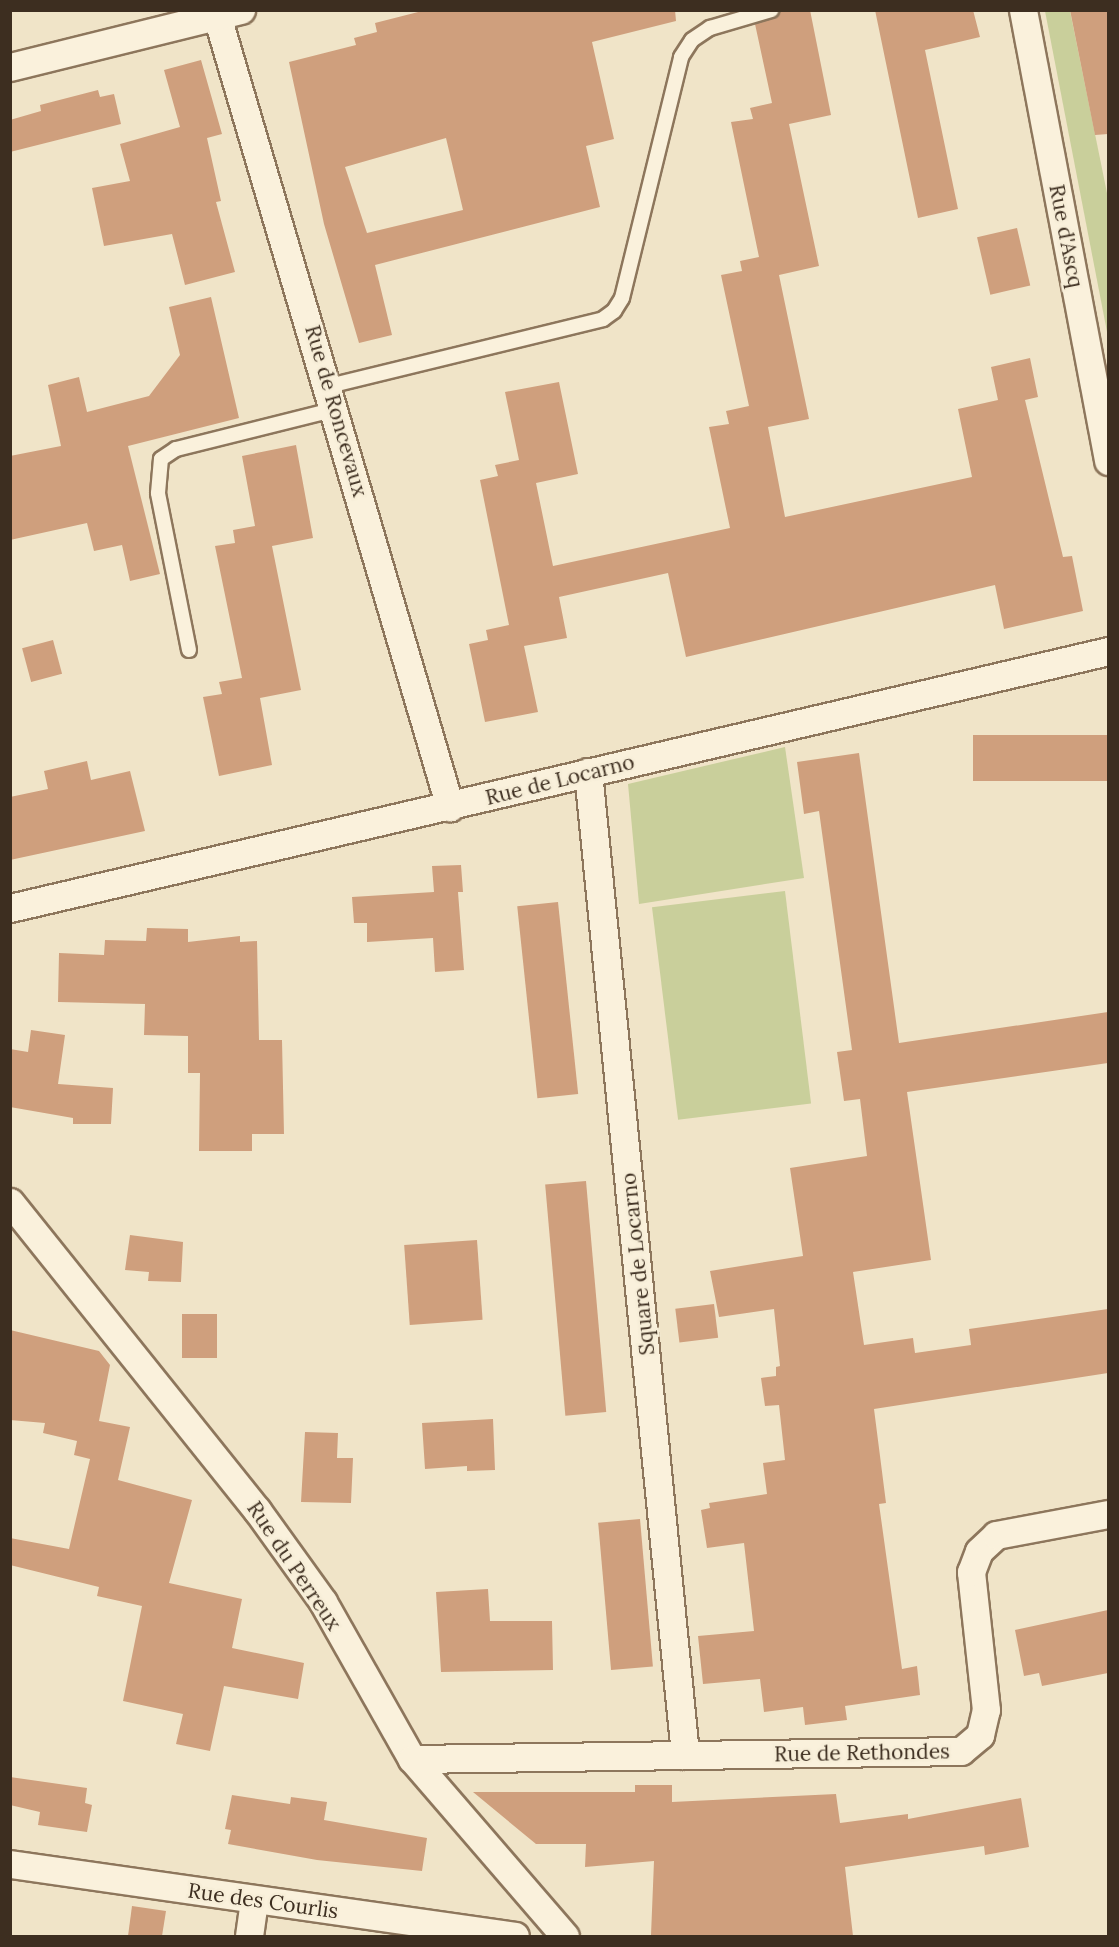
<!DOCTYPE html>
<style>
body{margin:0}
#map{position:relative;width:1119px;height:1947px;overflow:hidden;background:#f0e4c8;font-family:Lora,serif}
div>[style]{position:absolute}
.green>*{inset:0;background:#c9cf9b;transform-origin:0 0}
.building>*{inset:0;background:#cf9f7d;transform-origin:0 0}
.roads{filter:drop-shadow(2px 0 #8d765c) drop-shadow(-2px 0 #8d765c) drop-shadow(0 2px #8d765c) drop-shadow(0 -2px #8d765c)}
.service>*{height:14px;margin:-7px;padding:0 7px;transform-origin:7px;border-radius:7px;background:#faf1dc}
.minor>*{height:27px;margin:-13.5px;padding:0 13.5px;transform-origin:13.5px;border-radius:13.5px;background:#faf1dc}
span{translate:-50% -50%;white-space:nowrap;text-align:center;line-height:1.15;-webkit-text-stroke:5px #f7eed8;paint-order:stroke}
.street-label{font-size:21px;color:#3d2e20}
.frame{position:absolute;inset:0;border:12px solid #3d2e20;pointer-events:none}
</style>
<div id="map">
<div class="green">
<i style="clip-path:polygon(1045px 11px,1070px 11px,1108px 198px,1108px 337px)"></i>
<i style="clip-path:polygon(785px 747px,804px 878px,639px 904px,628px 784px)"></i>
<i style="left:785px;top:891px;width:214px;height:134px;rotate:83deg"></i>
</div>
<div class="building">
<i style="clip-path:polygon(evenodd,426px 10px,675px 10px,676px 21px,592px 42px,614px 139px,586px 146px,600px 207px,375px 265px,392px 335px,359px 343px,324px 224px,289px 62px,356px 45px,354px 38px,377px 32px,375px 23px,426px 10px,446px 138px,463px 210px,367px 233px,345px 167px,446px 138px)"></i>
<i style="clip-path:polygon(780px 10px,810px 10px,831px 115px,789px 124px,819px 266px,779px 275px,809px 419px,768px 427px,785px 517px,972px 477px,958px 409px,998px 400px,991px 367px,1030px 358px,1038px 397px,1025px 400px,1063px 557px,1072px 556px,1083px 611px,1004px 629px,995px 585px,686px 657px,668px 573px,559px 597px,567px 638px,524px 646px,538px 712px,485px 722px,469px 644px,488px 640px,486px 630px,509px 625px,480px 480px,498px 476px,495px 465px,519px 460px,505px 392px,559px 382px,578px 474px,536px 483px,553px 566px,730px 528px,709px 427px,729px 424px,726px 411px,749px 406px,721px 275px,742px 271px,740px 261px,759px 257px,731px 122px,753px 119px,750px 108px,772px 103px,755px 24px,774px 18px)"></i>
<i style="clip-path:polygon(875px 10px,973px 10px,980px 37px,925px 50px,958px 209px,918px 218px)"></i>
<i style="clip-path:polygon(1070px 10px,1108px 10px,1108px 134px,1095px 135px)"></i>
<i style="clip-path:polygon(201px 60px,222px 134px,207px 138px,221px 201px,216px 202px,235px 272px,185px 285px,172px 234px,104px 246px,92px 188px,130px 181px,120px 144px,180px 127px,164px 70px)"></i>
<i style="clip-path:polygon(98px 90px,100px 97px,114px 94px,121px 124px,10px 152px,10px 120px,41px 111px,40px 105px)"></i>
<i style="left:1017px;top:228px;width:59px;height:41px;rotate:77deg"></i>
<i style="clip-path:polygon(211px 297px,239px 418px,128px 446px,160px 574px,130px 581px,122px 545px,94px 551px,87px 523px,10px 540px,10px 456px,61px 446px,48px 385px,79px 377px,87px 412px,149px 396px,180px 355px,169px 307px)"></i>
<i style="clip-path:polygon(296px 445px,313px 538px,272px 546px,301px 690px,260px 698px,272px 765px,219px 776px,203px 697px,222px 694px,219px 682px,242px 678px,215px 546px,235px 543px,233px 530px,255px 526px,242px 456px)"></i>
<i style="left:53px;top:640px;width:35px;height:32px;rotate:75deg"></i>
<i style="left:1108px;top:735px;width:46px;height:135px;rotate:90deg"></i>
<i style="clip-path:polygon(859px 753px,899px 1043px,1108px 1012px,1108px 1063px,907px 1092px,931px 1260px,853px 1272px,864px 1345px,913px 1338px,915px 1353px,971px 1345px,969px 1329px,1108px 1309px,1108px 1373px,874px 1409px,886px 1503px,879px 1504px,902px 1669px,917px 1666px,920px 1695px,845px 1706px,847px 1720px,805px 1725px,803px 1707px,764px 1712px,760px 1679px,703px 1684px,698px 1636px,754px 1631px,744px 1543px,707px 1548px,701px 1510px,710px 1508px,709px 1503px,767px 1494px,763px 1463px,785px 1460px,779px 1405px,765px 1406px,761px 1378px,776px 1376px,776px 1367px,780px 1366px,774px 1309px,719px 1317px,710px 1271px,803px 1256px,790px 1168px,867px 1156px,860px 1099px,844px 1101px,837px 1052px,852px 1050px,819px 811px,804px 814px,797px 762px)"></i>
<i style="clip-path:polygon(87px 761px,91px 780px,130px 771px,145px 831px,10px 860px,10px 797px,48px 789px,44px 771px)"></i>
<i style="clip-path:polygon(461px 865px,463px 892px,458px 892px,464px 970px,435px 972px,433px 938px,367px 942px,367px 923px,354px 923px,352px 897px,434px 892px,432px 866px)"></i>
<i style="left:558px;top:902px;width:193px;height:41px;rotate:84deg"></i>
<i style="clip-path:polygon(147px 928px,188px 929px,188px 942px,240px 936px,240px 942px,257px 941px,259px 1040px,282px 1040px,284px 1134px,252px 1134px,252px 1151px,199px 1151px,200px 1073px,188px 1073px,188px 1036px,144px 1035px,145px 1004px,58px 1002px,59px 953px,104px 955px,105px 940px,146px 941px)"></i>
<i style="clip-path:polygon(31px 1030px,65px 1035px,58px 1084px,113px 1088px,111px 1124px,73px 1124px,73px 1118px,10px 1107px,10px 1049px,28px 1052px)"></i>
<i style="left:586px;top:1181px;width:232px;height:41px;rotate:85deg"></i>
<i style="clip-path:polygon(130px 1235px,183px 1242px,181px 1282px,148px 1281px,149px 1272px,125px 1270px)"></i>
<i style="left:477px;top:1240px;width:80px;height:73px;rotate:86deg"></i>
<i style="left:714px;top:1304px;width:34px;height:39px;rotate:83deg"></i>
<i style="left:182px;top:1314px;width:35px;height:44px"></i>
<i style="clip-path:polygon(10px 1330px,99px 1351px,110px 1365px,99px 1421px,130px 1427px,118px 1480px,192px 1500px,169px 1583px,242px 1599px,232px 1648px,304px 1663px,298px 1699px,224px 1686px,210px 1751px,176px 1744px,183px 1714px,123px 1701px,142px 1606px,97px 1596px,99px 1587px,10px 1565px,10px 1538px,69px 1549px,90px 1459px,74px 1455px,77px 1441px,43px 1433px,45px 1423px,10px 1420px)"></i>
<i style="clip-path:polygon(493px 1419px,495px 1470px,467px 1471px,467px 1466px,425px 1469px,422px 1423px)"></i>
<i style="clip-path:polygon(305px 1432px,338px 1433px,337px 1458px,353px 1458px,351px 1503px,301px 1502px)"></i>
<i style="left:640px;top:1519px;width:148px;height:42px;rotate:85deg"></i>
<i style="clip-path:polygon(488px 1589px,490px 1621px,552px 1621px,553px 1670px,441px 1672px,436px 1592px)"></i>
<i style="clip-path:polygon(1108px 1610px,1108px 1673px,1042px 1686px,1039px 1673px,1024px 1676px,1015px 1630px)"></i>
<i style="clip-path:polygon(10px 1777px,87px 1788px,85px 1803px,92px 1805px,87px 1832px,38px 1825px,40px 1812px,10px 1805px)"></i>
<i style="clip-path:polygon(635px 1785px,672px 1785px,672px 1802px,836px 1794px,840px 1823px,908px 1814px,908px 1819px,1021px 1798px,1029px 1847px,985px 1855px,984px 1846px,845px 1867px,853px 1936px,651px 1935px,654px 1861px,585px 1867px,586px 1844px,536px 1844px,473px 1792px,635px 1792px)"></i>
<i style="clip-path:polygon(232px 1795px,290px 1804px,291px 1797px,327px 1802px,324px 1820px,427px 1838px,422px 1871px,317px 1860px,228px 1844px,231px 1830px,225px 1829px)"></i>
<i style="clip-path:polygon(132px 1906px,166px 1911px,162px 1936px,128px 1936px)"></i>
</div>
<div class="roads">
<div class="service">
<i style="left:329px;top:386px;width:282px;rotate:-13.7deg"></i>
<i style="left:603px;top:319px;width:14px;rotate:-36deg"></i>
<i style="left:614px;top:311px;width:15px;rotate:-58deg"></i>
<i style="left:622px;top:298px;width:248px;rotate:-76.2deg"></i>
<i style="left:681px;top:57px;width:20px;rotate:-57deg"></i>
<i style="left:692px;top:40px;width:22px;rotate:-34deg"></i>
<i style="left:710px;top:28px;width:64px;rotate:-16.4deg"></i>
<i style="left:189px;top:650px;width:160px;rotate:-101.2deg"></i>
<i style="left:158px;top:493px;width:34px;rotate:-85deg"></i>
<i style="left:161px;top:459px;width:18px;rotate:-34deg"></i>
<i style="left:176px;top:449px;width:165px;rotate:-14deg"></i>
</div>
<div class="minor">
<i style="left:1023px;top:10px;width:459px;rotate:79.3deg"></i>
<i style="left:217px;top:16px;width:825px;rotate:73.59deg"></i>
<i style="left:10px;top:67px;width:238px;rotate:-13.9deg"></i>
<i style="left:588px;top:772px;width:988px;rotate:84.36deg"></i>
<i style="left:10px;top:908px;width:1128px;rotate:-13.17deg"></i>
<i style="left:10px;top:1202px;width:395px;rotate:51.3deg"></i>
<i style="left:257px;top:1510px;width:113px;rotate:54.3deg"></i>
<i style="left:323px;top:1602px;width:180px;rotate:60.5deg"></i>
<i style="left:412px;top:1759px;width:234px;rotate:49.2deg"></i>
<i style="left:412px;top:1759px;width:549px;rotate:-0.83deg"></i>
<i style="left:961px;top:1751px;width:25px;rotate:-40deg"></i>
<i style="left:980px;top:1735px;width:26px;rotate:-77deg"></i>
<i style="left:986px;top:1710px;width:139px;rotate:-96.2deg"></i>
<i style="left:971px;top:1572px;width:22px;rotate:-69deg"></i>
<i style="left:979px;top:1551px;width:23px;rotate:-43deg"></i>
<i style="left:996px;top:1535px;width:114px;rotate:-10.6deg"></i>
<i style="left:10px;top:1864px;width:510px;rotate:8.11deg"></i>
<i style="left:249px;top:1936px;width:35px;rotate:-82deg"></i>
</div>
</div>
<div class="street-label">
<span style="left:1066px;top:236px;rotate:79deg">Rue d'Ascq</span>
<span style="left:336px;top:411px;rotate:74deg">Rue de Roncevaux</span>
<span style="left:560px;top:780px;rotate:-14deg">Rue de Locarno</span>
<span style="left:638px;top:1264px;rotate:-96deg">Square de Locarno</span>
<span style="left:294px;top:1566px;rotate:56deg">Rue du Perreux</span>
<span style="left:862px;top:1753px;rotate:-1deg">Rue de Rethondes</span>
<span style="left:263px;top:1901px;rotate:8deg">Rue des Courlis</span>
</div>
<div class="frame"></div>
</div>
